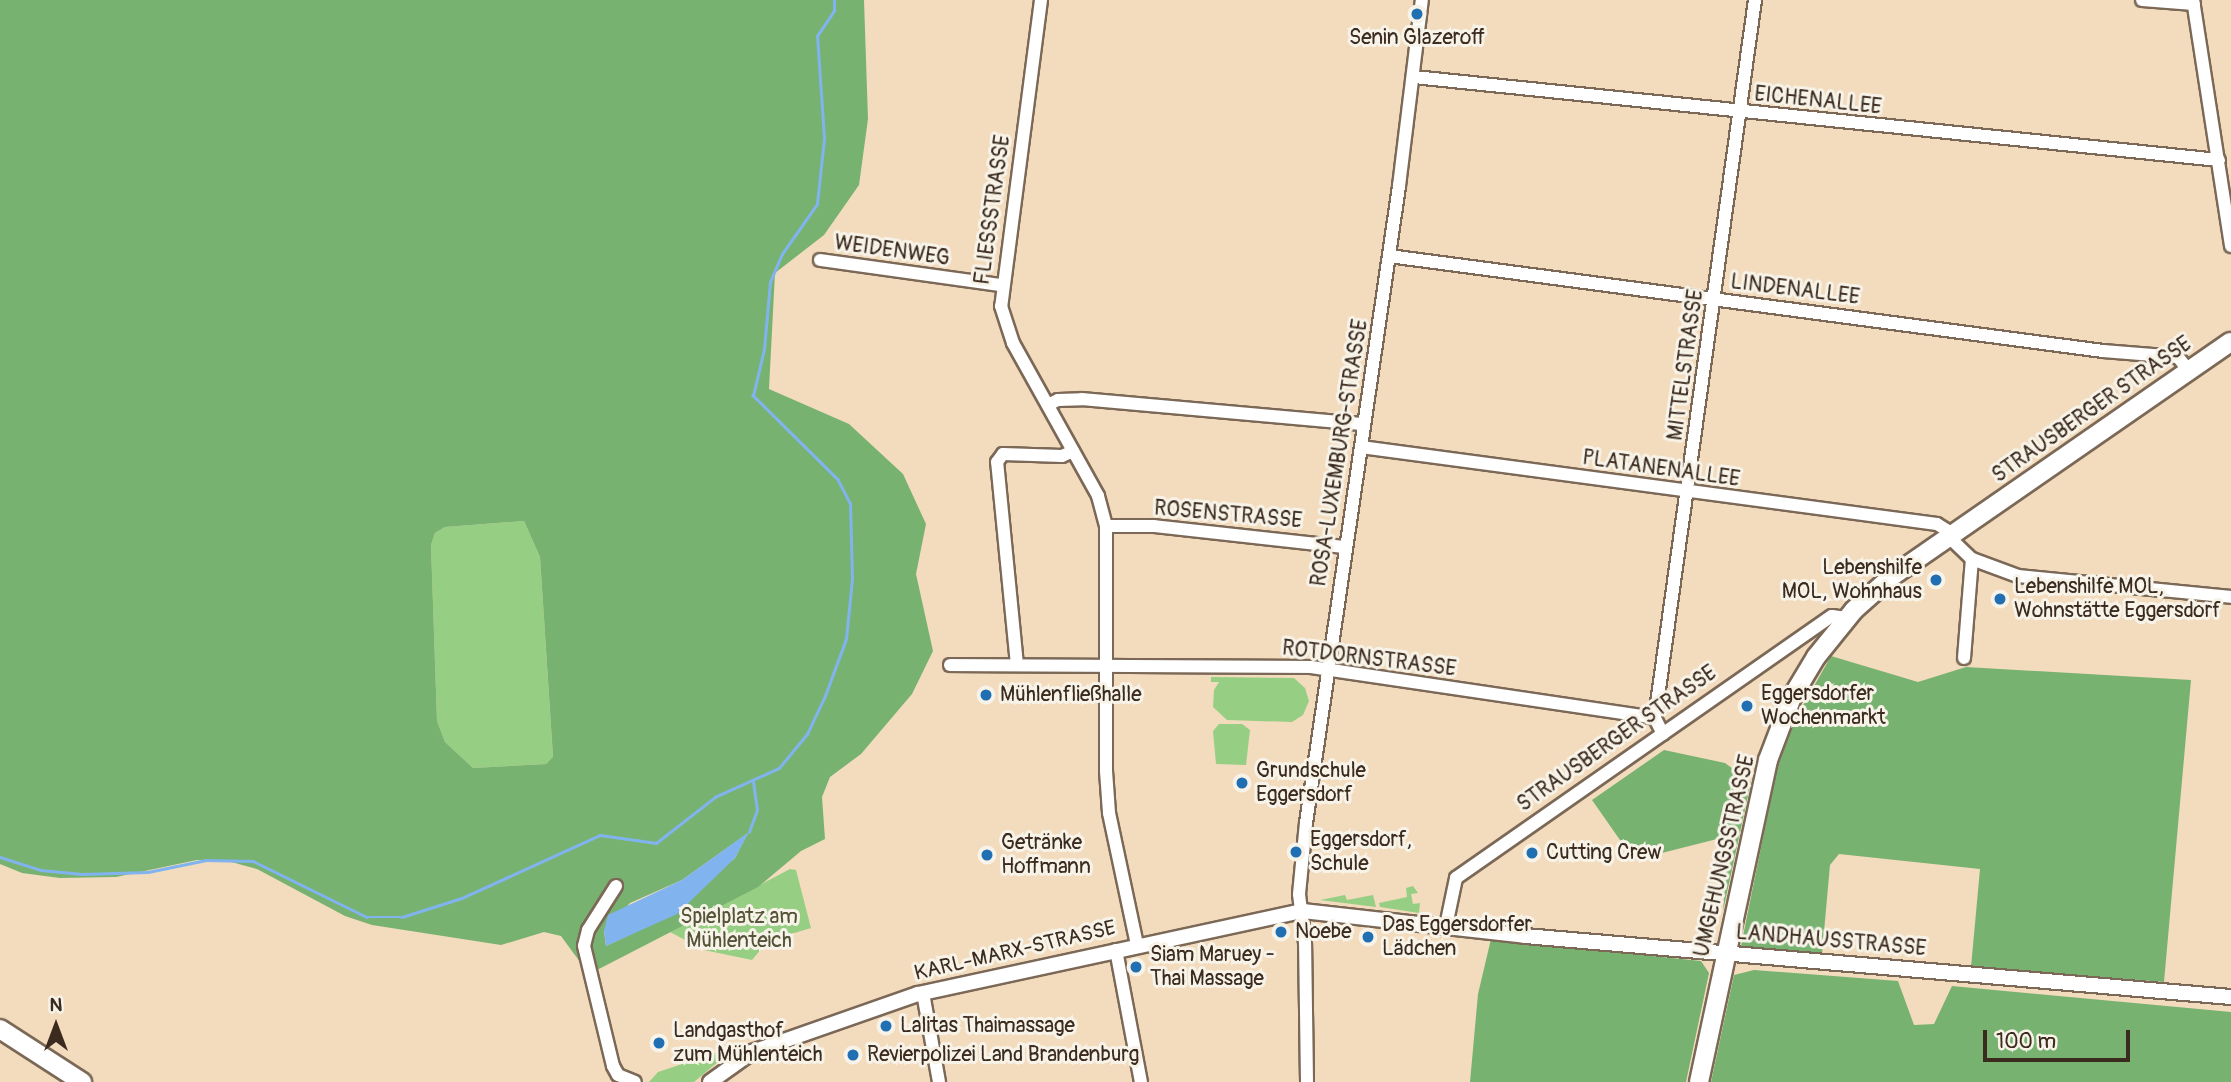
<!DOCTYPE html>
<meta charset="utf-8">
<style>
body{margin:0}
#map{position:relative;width:2231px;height:1082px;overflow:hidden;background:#f3dbbd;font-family:Pangolin,sans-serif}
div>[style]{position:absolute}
.green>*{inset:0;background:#96cf83}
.forest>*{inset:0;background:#78b271}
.water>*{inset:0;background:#81b4ee}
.stream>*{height:2.5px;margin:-1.25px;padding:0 1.25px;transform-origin:1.25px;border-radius:1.25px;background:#81b4ee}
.roads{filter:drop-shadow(2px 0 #7b6856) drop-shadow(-2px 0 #7b6856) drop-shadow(0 2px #7b6856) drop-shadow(0 -2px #7b6856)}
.minor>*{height:12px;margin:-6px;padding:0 6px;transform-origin:6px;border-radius:6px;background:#fff}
.tertiary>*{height:14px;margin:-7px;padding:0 7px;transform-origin:7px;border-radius:7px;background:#fff}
.secondary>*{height:18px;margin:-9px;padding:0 9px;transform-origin:9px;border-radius:9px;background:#fff}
.dots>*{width:19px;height:19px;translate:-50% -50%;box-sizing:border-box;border:4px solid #f7f3e8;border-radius:50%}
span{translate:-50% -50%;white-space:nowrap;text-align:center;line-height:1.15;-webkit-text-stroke:6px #f7f3e8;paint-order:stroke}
.poi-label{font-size:21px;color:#3b2a1e}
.right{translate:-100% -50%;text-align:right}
.left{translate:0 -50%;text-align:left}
.street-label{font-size:21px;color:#3b2a1e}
.park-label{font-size:21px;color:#525337}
.north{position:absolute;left:21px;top:991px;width:70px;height:70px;-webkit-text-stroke:5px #f7f3e8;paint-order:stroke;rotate:0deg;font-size:19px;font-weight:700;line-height:28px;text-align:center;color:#3b2a1e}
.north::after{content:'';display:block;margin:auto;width:24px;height:32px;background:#3b2a1e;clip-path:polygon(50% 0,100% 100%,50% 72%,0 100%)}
.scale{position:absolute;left:1983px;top:1030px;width:147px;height:32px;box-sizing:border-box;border:4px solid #3b2a1e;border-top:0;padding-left:9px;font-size:21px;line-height:24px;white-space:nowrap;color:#3b2a1e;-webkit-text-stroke:5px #f7f3e8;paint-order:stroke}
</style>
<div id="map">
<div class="green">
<i style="clip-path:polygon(524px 521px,540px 557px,553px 758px,546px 764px,473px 768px,445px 742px,437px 721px,431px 545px,435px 533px,445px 527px)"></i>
<i style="clip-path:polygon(1211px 677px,1294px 678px,1305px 688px,1309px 701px,1303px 715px,1292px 722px,1227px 720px,1213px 707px,1214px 690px,1219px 682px,1211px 682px)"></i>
<i style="clip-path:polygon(1219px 724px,1242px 724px,1250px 730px,1246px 765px,1216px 764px,1213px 731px)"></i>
<i style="clip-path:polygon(790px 869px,796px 870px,811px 928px,768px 941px,752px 960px,704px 950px,670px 932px)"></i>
<i style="clip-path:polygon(1413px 886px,1418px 893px,1411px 894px,1413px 904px,1420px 903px,1419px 913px,1380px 907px,1379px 903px,1407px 897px,1406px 888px)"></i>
<i style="clip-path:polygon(1345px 895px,1347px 900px,1373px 895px,1376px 907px,1320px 900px)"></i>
<i style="clip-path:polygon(725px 1050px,732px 1050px,694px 1082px,649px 1082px,658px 1072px)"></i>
</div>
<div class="forest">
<i style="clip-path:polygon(evenodd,0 0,864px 0,868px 119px,859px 185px,824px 235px,775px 273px,769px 389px,849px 424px,903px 474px,926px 524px,916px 574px,933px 651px,912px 694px,861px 754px,830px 777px,822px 797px,825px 839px,801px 851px,758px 887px,595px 971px,580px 962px,561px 936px,544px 932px,501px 945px,372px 925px,345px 916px,257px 869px,224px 860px,197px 860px,116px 877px,60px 878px,22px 873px,0 864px,0 0,524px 521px,540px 557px,553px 757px,546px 764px,473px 768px,445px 742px,437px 721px,431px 545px,435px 533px,445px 527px,524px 521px,0 0,748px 833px,735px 858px,709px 880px,646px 927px,606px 946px,604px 931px,630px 903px,682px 880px,748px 833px)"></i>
<i style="clip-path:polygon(1831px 656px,1918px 682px,1966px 667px,2191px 680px,2164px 982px,1971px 967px,1980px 869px,1839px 854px,1830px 865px,1822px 954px,1741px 946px,1777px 768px,1796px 718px)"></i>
<i style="clip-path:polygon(1664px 750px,1725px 763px,1751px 782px,1723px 911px,1729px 836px,1634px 860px,1592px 800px)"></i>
<i style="clip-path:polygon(1491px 939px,1701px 961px,1709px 973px,1686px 1082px,1470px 1082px,1478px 994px)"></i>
<i style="clip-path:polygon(1754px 970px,1898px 981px,1914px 1025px,1934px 1024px,1952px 986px,2231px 1012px,2231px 1082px,1711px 1082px,1734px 975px)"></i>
</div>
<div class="water">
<i style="clip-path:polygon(749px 832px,735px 858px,677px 914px,606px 946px,604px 931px,608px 915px,682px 880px)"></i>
</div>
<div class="stream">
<i style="left:749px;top:832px;width:23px;rotate:-70deg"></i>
<i style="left:757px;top:810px;width:28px;rotate:-98deg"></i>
<i style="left:0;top:857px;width:43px;rotate:17.6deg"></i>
<i style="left:41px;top:870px;width:41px;rotate:5.6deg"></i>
<i style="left:82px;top:874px;width:66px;rotate:-1.7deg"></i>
<i style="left:148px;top:872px;width:59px;rotate:-11.7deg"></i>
<i style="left:206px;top:860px;width:47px;rotate:1.2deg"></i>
<i style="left:253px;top:861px;width:127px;rotate:26.2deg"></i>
<i style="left:367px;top:917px;width:35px"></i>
<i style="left:402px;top:917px;width:63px;rotate:-17.6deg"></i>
<i style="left:462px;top:898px;width:152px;rotate:-24.5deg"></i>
<i style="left:600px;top:835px;width:57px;rotate:8.1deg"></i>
<i style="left:656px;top:843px;width:75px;rotate:-37.9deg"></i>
<i style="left:715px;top:797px;width:70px;rotate:-24.4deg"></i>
<i style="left:779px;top:768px;width:44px;rotate:-50.5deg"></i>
<i style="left:807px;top:734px;width:42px;rotate:-64.7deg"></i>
<i style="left:825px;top:696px;width:61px;rotate:-69.8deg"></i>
<i style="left:846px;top:639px;width:60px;rotate:-84.3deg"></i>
<i style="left:852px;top:579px;width:75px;rotate:-91.5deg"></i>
<i style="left:850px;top:504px;width:27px;rotate:-117deg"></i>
<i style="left:838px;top:480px;width:120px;rotate:-135.3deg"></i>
<i style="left:753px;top:396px;width:48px;rotate:-76.8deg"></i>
<i style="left:764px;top:349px;width:67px;rotate:-84.9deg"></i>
<i style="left:770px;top:282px;width:30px;rotate:-67deg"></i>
<i style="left:782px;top:254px;width:61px;rotate:-55deg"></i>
<i style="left:817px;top:204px;width:66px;rotate:-83.9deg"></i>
<i style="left:824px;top:138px;width:102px;rotate:-93.9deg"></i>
<i style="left:817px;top:36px;width:30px;rotate:-56deg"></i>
<i style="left:834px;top:11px;width:11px;rotate:-90deg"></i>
</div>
<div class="roads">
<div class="minor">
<i style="left:1041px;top:0;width:309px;rotate:97.4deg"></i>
<i style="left:1001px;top:306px;width:39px;rotate:72deg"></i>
<i style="left:1013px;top:343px;width:175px;rotate:60.9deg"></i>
<i style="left:1098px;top:496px;width:31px;rotate:75deg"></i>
<i style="left:1106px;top:526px;width:245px;rotate:90deg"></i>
<i style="left:1106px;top:771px;width:42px;rotate:85.9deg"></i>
<i style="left:1109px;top:813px;width:135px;rotate:78deg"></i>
<i style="left:2142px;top:0;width:52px;rotate:4.4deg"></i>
<i style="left:2193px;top:0;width:249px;rotate:81.2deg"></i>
<i style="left:1414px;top:77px;width:809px;rotate:5.89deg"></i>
<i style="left:1389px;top:256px;width:720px;rotate:7.58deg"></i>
<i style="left:2103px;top:351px;width:75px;rotate:4.6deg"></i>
<i style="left:2178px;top:357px;width:18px;rotate:52deg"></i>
<i style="left:820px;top:260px;width:183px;rotate:7.9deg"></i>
<i style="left:1048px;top:405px;width:11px;rotate:-27deg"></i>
<i style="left:1058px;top:400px;width:24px;rotate:-2deg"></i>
<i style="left:1082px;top:399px;width:283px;rotate:5.1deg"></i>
<i style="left:1361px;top:447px;width:581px;rotate:7.61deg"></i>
<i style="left:1937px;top:524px;width:19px;rotate:32deg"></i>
<i style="left:1106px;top:526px;width:48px"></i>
<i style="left:1154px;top:526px;width:192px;rotate:6.3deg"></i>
<i style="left:1949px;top:537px;width:32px;rotate:44deg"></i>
<i style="left:1972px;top:559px;width:49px;rotate:20.3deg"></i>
<i style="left:2018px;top:576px;width:214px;rotate:5.6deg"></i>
<i style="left:1964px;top:658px;width:99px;rotate:-85.4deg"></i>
<i style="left:950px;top:665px;width:361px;rotate:0.3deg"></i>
<i style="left:1311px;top:667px;width:348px;rotate:8.4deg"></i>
<i style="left:1017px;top:665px;width:204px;rotate:-95.6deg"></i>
<i style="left:997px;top:462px;width:10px;rotate:-53deg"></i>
<i style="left:1003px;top:454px;width:59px;rotate:1.9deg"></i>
<i style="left:1062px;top:456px;width:12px;rotate:-24deg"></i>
<i style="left:1663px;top:734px;width:18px;rotate:-117deg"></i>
<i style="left:1655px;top:718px;width:725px;rotate:-82.07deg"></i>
<i style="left:616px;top:886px;width:52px;rotate:122.5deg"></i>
<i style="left:588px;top:930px;width:16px;rotate:104deg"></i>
<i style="left:584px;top:946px;width:123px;rotate:76.4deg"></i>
<i style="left:613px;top:1066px;width:10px;rotate:61deg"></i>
<i style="left:618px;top:1075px;width:18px;rotate:22deg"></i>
<i style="left:1446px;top:926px;width:49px;rotate:-78.2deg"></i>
<i style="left:1456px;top:878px;width:458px;rotate:-34.9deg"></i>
<i style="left:1832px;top:616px;width:14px;rotate:8deg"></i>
<i style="left:1116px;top:950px;width:134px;rotate:79.3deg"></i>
<i style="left:923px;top:993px;width:90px;rotate:79.8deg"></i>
<i style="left:1307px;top:1082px;width:139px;rotate:-90.8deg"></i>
<i style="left:1305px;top:943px;width:49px;rotate:-97deg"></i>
<i style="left:1299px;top:894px;width:71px;rotate:-84.4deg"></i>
<i style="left:1306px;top:823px;width:644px;rotate:-81.69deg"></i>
<i style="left:1399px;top:186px;width:187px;rotate:-83deg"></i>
</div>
<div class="tertiary">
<i style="left:710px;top:1082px;width:52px;rotate:-35.5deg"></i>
<i style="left:752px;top:1052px;width:176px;rotate:-19.3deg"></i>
<i style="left:918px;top:994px;width:394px;rotate:-12.2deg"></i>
<i style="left:1303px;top:911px;width:223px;rotate:6.4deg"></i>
<i style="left:1525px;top:936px;width:709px;rotate:4.94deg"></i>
</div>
<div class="secondary">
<i style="left:0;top:1029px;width:98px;rotate:32.9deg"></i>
<i style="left:1699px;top:1082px;width:329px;rotate:-77.9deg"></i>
<i style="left:1768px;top:760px;width:67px;rotate:-69.1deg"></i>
<i style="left:1792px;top:697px;width:47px;rotate:-59deg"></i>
<i style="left:1816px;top:657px;width:60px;rotate:-51deg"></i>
<i style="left:1854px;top:610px;width:50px;rotate:-41.7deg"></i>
<i style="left:1891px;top:577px;width:413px;rotate:-34.7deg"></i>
</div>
</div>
<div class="dots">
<i style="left:1417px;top:14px;background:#1f6fb2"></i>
<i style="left:1936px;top:580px;background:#1f6fb2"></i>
<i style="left:2000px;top:599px;background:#1f6fb2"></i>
<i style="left:986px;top:695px;background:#1f6fb2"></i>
<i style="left:1747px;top:706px;background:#1f6fb2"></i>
<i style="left:1242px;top:783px;background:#1f6fb2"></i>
<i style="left:1296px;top:852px;background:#1f6fb2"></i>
<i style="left:1532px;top:853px;background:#1f6fb2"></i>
<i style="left:987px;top:855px;background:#1f6fb2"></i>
<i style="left:1281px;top:932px;background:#1f6fb2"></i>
<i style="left:1368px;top:937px;background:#1f6fb2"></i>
<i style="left:1136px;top:967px;background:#1f6fb2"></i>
<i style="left:886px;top:1026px;background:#1f6fb2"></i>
<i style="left:659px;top:1043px;background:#1f6fb2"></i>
<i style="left:853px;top:1055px;background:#1f6fb2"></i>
</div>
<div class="poi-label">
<span style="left:1417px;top:38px">Senin Glazeroff</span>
<span class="right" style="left:1922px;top:580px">Lebenshilfe<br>MOL, Wohnhaus</span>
<span class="left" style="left:2014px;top:599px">Lebenshilfe MOL,<br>Wohnstätte Eggersdorf</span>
<span class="left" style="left:1761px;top:706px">Eggersdorfer<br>Wochenmarkt</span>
<span class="left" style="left:1000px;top:695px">Mühlenfließhalle</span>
<span class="left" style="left:1256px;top:783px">Grundschule<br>Eggersdorf</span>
<span class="left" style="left:1310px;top:852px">Eggersdorf,<br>Schule</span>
<span class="left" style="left:1001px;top:855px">Getränke<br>Hoffmann</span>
<span class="left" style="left:1546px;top:853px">Cutting Crew</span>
<span class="left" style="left:1382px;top:937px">Das Eggersdorfer<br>Lädchen</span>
<span class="left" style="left:1295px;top:932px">Noebe</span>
<span class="left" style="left:1150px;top:967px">Siam Maruey -<br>Thai Massage</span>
<span class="left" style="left:900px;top:1026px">Lalitas Thaimassage</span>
<span class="left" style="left:673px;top:1043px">Landgasthof<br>zum Mühlenteich</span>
<span class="left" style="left:867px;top:1055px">Revierpolizei Land Brandenburg</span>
</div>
<div class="street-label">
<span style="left:1818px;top:101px;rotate:6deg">EICHENALLEE</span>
<span style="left:993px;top:210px;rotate:-82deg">FLIESSSTRASSE</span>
<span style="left:892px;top:251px;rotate:8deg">WEIDENWEG</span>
<span style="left:1795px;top:290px;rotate:7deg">LINDENALLEE</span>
<span style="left:1686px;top:365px;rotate:-82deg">MITTELSTRASSE</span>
<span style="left:2092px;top:410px;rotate:-35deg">STRAUSBERGER STRASSE</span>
<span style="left:1340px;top:453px;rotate:-81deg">ROSA-LUXEMBURG-STRASSE</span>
<span style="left:1661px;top:469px;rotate:8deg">PLATANENALLEE</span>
<span style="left:1228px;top:515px;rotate:5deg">ROSENSTRASSE</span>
<span style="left:1369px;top:659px;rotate:7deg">ROTDORNSTRASSE</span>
<span style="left:1617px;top:739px;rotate:-35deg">STRAUSBERGER STRASSE</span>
<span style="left:1725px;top:856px;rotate:-77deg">UMGEHUNGSSTRASSE</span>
<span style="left:1831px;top:941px;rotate:5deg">LANDHAUSSTRASSE</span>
<span style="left:1015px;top:951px;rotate:-13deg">KARL-MARX-STRASSE</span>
</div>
<div class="park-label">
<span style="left:739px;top:929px">Spielplatz am<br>Mühlenteich</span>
</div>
<div class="north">N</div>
<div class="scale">100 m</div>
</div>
